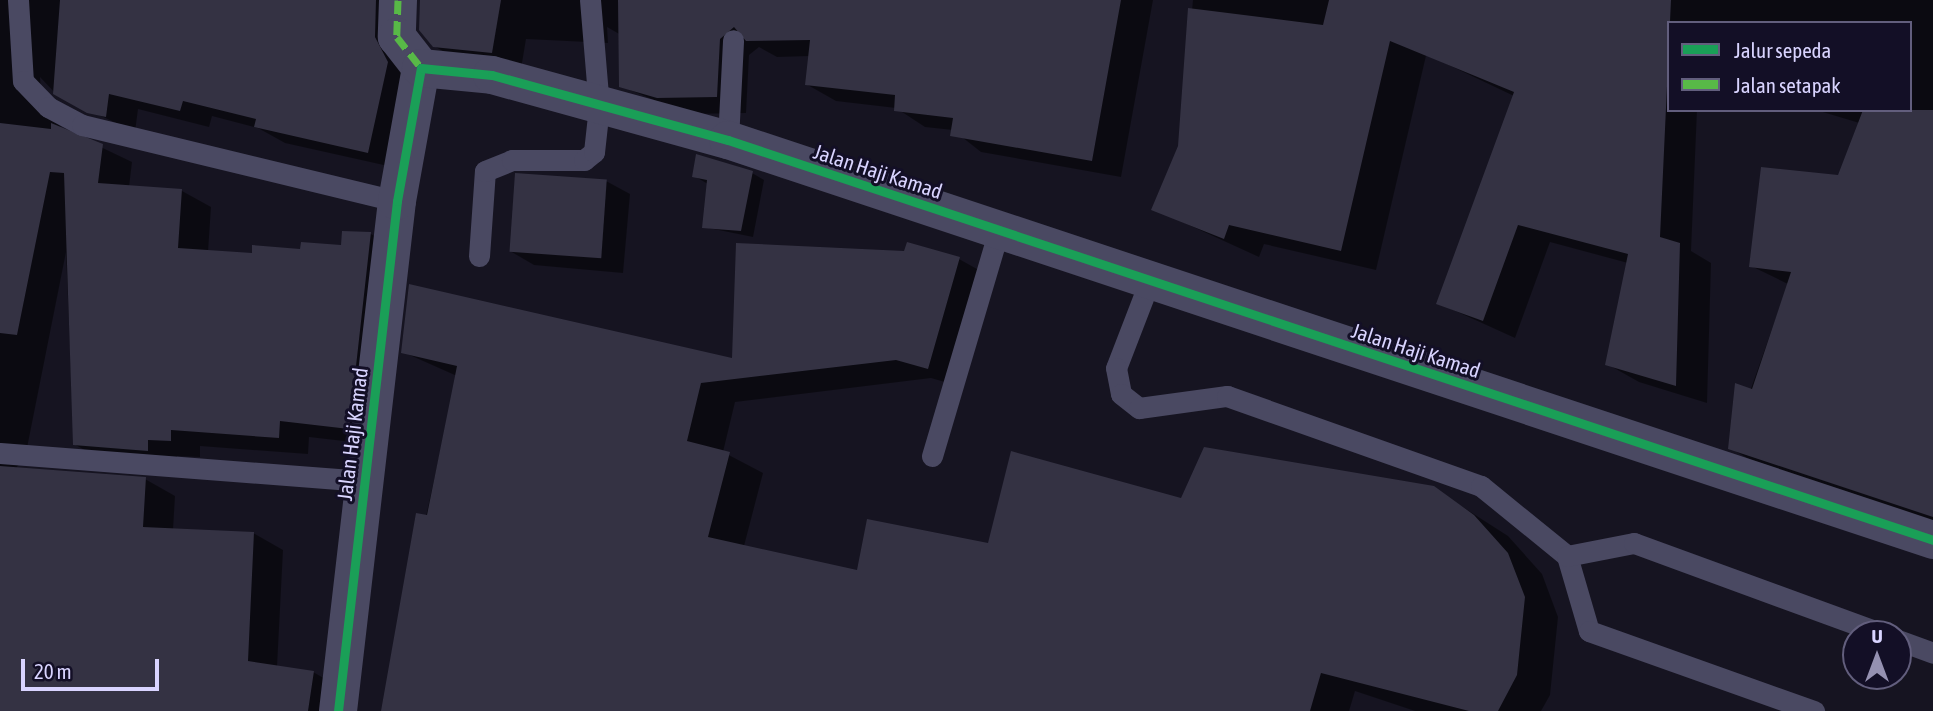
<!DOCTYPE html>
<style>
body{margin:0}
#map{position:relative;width:1933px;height:711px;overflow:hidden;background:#161421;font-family:"Asap Condensed",sans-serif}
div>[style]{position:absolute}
.shadow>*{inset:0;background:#0007}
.building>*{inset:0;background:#343243;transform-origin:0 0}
.lane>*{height:21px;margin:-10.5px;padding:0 10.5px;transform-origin:10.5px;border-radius:10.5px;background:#4a4962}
.street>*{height:38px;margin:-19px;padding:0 19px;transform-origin:19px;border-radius:19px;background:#4a4962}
.quiet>*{height:7px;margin-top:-3.5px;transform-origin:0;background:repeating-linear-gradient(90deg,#58b947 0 14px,transparent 0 21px)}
.cycleway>*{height:9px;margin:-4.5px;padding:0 4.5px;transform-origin:4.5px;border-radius:4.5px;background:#1a9f57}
span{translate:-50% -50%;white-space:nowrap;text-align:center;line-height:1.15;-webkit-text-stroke:6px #130f26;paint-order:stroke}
.street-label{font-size:21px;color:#d9d4ff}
.legend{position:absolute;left:1667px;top:21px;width:245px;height:91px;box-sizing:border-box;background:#130f26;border:2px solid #625e7d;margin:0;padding:9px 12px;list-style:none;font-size:21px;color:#d9d4ff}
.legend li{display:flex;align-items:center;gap:14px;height:35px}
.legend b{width:35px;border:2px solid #625e7d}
.north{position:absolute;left:1842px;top:620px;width:70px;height:70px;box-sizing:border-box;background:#130f26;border:2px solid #625e7d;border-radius:50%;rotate:0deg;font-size:19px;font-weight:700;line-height:28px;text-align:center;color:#d9d4ff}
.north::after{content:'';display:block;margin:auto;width:24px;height:32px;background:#9591b1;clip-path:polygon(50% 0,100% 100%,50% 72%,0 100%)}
.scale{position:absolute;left:21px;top:659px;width:138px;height:32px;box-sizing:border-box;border:4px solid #d9d4ff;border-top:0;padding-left:9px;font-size:21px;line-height:24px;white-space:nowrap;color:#d9d4ff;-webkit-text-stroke:5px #130f26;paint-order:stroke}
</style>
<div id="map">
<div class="shadow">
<i style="clip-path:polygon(0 0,415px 0,397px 168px,285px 143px,258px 128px,212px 116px,209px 127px,138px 109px,135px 132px,57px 95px,40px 77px,42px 108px,63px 129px,132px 162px,129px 187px,182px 191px,211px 207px,208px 252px,253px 255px,343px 247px,343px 233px,371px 234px,400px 251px,378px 445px,309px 437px,308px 454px,200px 446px,200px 457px,177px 456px,177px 467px,104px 461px,74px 444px,66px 252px,25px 458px,15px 469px,145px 479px,175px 496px,173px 530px,253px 533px,283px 550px,277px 667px,313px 672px,343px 689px,339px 711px,0 711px)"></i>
<i style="clip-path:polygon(420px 0,1153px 0,1121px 177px,981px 152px,953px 130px,925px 127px,896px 108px,836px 101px,806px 84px,810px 56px,777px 57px,759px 47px,749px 55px,746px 113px,687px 114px,621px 86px,621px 35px,607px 27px,608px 43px,526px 39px,521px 69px,464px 63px,434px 46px,421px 29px)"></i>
<i style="clip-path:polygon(1193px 0,1439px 0,1376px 270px,1264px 244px,1259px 257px,1154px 209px,1179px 146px)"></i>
<i style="clip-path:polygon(1455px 0,1933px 0,1933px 145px,1816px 110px,1910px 110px,1910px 23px,1669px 23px,1669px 110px,1697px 110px,1691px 251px,1711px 263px,1707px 403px,1639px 382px,1607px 364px,1628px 263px,1550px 242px,1515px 338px,1438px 303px,1514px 96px,1432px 57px)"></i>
<i style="clip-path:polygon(752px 173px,764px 180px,753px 237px,704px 227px,708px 184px,694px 176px)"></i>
<i style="clip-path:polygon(606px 181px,630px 194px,623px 273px,534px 265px,510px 251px)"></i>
<i style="clip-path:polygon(1933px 187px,1933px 523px,1761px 466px,1730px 448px,1788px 284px,1751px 266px)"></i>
<i style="clip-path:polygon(959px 259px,993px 278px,962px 387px,931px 378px,735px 402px,723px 452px,763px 473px,744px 546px,858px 572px,1182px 500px,1433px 488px,1508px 536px,1542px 574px,1558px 617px,1550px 695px,1541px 711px,1415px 711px,1355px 691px,1349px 711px,383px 711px,457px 376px,403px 352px,733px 360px)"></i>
</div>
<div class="building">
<i style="clip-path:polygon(60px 0,376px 0,375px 37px,388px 62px,368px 153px,254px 127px,256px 119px,183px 101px,180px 111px,109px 94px,106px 117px,87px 113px,53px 94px)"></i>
<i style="clip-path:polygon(420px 0,501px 0,492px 53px,433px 47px,419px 30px)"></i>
<i style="clip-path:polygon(618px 0,1121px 0,1092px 161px,950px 136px,953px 118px,894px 111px,895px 95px,805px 85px,810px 40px,746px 41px,734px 27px,720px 39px,717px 97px,657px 98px,619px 87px)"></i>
<i style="clip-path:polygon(1329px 0,1671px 0,1660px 237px,1680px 243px,1676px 386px,1605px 365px,1628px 254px,1518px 225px,1483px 321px,1436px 304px,1514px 92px,1390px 41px,1341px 251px,1229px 225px,1224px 239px,1151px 210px,1178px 146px,1188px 8px,1323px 25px)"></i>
<i style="clip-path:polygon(1863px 110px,1933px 110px,1933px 517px,1728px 449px,1735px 383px,1752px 389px,1791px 272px,1749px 267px,1761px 167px,1838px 175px)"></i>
<i style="clip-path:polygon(0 123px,51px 129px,51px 123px,103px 144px,98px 183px,182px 189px,178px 248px,252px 253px,252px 245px,300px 249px,301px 242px,341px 245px,342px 231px,371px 232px,349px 429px,280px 421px,279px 438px,171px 430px,171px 441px,148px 440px,148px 451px,73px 445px,64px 173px,50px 172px,17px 335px,0 333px)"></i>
<i style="clip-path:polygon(696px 154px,753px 171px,741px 231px,702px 228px,707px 180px,692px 177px)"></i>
<i style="left:515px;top:173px;width:92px;height:79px;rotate:4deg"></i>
<i style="clip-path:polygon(907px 242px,960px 257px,928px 369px,896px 360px,701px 383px,687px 441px,730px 452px,708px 537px,857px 570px,867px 519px,988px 543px,1011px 451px,1181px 498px,1204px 447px,1434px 486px,1474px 515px,1508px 553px,1525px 597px,1517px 675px,1498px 711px,1469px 711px,1321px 673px,1310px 711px,381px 711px,416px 513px,427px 515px,457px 366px,401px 353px,409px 284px,732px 358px,736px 243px,904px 251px)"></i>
<i style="clip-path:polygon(0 466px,146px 477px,143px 527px,254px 532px,248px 661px,314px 671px,308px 711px,0 711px)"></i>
</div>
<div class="lane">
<i style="left:18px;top:0;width:81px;rotate:86.5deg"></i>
<i style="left:23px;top:81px;width:36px;rotate:46deg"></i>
<i style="left:48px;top:107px;width:38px;rotate:28deg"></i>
<i style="left:82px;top:125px;width:324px;rotate:13.6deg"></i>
<i style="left:728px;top:140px;width:100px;rotate:-87.1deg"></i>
<i style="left:479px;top:256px;width:85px;rotate:-86deg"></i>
<i style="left:485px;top:171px;width:29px;rotate:-22deg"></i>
<i style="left:512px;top:160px;width:72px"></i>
<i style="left:584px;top:160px;width:13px;rotate:-39deg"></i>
<i style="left:594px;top:152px;width:45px;rotate:-83.7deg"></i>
<i style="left:599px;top:107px;width:107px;rotate:-94.8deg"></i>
<i style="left:1150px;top:280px;width:94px;rotate:111.1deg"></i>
<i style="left:1116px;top:368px;width:26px;rotate:79deg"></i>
<i style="left:1121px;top:394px;width:23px;rotate:38deg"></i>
<i style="left:1139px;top:408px;width:89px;rotate:-7.8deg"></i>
<i style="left:1227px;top:396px;width:269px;rotate:19.5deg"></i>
<i style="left:1481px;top:486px;width:111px;rotate:39.1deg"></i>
<i style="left:1567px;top:556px;width:78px;rotate:73.7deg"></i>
<i style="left:1589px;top:631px;width:239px;rotate:19.6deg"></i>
<i style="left:0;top:453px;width:365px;rotate:4.4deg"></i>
<i style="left:932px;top:456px;width:236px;rotate:-73.5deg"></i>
<i style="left:1567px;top:556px;width:68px;rotate:-11deg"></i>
<i style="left:1634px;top:543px;width:264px;rotate:20.1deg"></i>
<i style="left:1898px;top:640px;width:37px;rotate:20deg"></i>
</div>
<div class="street">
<i style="left:398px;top:0;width:37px;rotate:92deg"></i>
<i style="left:397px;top:37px;width:39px;rotate:52deg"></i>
<i style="left:338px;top:711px;width:513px;rotate:-83.4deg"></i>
<i style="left:397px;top:201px;width:135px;rotate:-79.8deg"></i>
<i style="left:421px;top:68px;width:71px;rotate:5.6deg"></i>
<i style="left:492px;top:75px;width:245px;rotate:15.4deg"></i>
<i style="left:728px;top:140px;width:1270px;rotate:18.36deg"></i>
</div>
<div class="quiet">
<i style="left:398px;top:0;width:37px;rotate:92deg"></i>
<i style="left:397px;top:37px;width:39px;rotate:52deg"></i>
</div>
<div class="cycleway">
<i style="left:338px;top:711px;width:513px;rotate:-83.4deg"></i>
<i style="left:397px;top:201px;width:135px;rotate:-79.8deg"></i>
<i style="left:421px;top:68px;width:71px;rotate:5.6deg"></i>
<i style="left:492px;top:75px;width:245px;rotate:15.4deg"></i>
<i style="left:728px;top:140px;width:1270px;rotate:18.36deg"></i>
</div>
<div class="street-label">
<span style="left:878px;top:171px;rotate:18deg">Jalan Haji Kamad</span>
<span style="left:1416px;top:350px;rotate:18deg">Jalan Haji Kamad</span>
<span style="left:352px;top:434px;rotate:-83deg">Jalan Haji Kamad</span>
</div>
<ul class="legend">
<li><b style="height:9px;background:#1a9f57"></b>Jalur sepeda</li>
<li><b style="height:9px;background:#58b947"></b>Jalan setapak</li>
</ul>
<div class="north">U</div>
<div class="scale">20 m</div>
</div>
